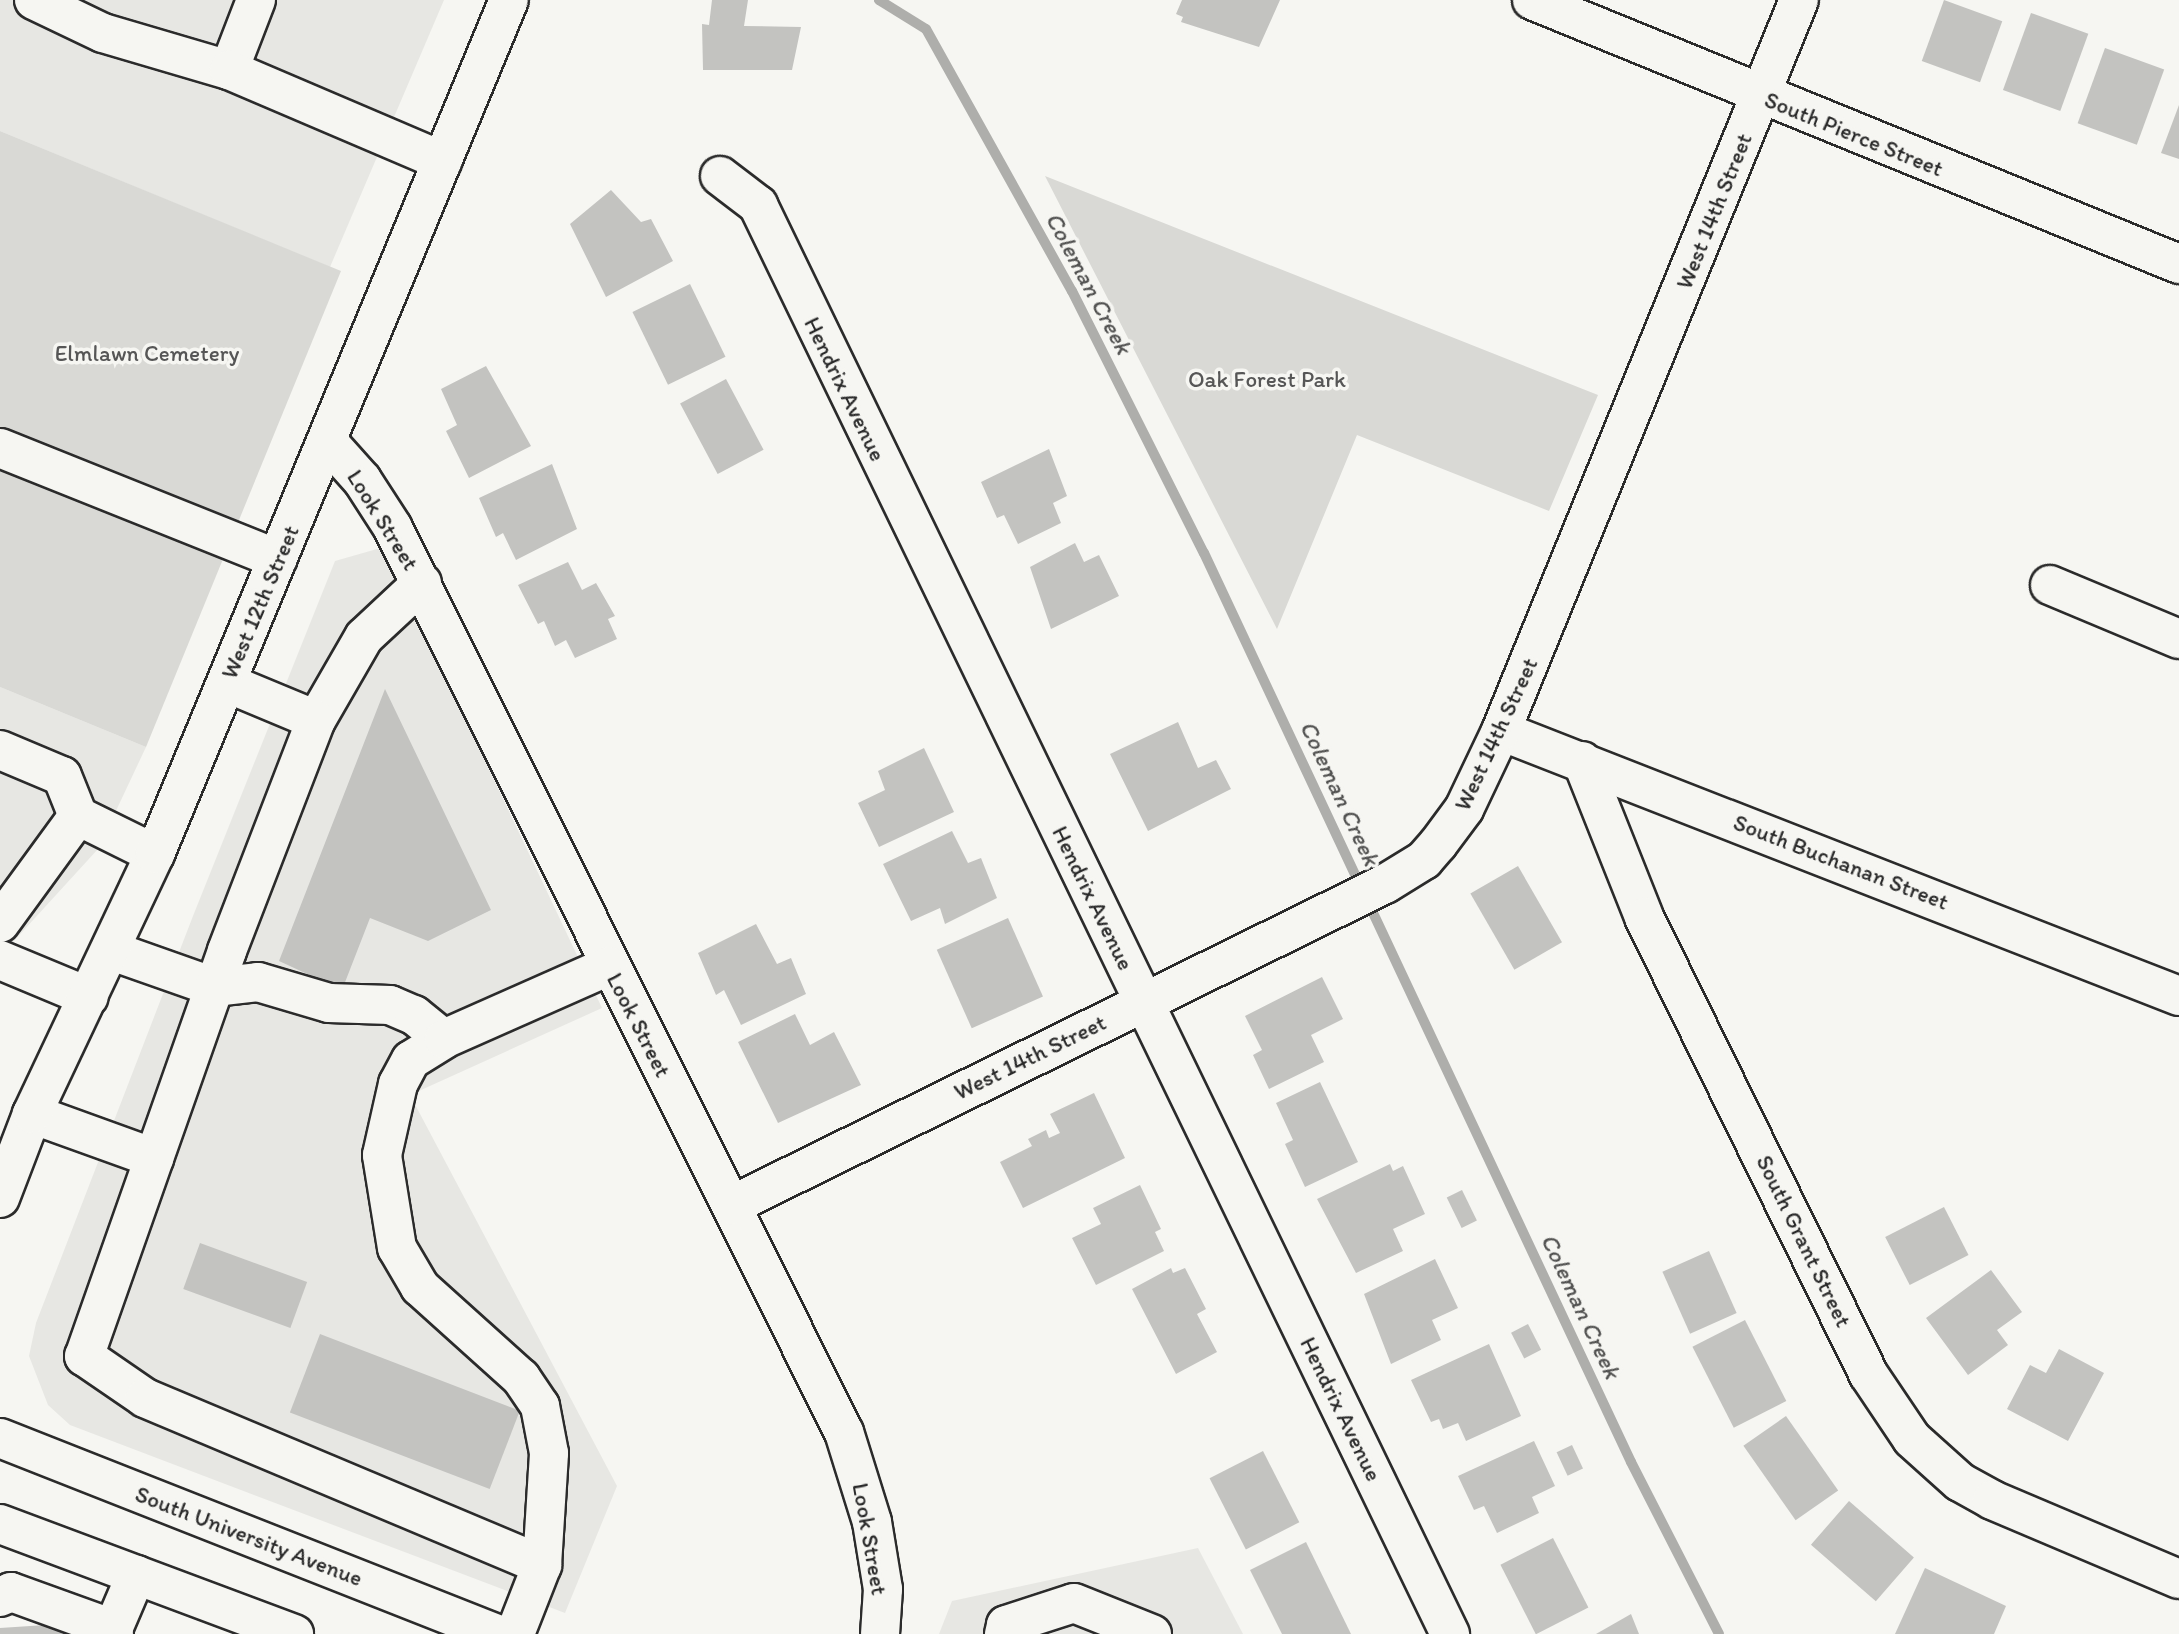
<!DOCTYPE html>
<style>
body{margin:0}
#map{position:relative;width:2179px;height:1634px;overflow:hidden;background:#f6f6f2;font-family:Itim,sans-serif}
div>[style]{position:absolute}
.built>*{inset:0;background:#e7e7e3}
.green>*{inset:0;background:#d9d9d5}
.stream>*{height:10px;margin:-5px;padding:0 5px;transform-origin:5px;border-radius:5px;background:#aeaeab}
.building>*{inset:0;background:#c3c3c0;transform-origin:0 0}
.roads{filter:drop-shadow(2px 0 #2b2b2b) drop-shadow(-2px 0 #2b2b2b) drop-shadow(0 2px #2b2b2b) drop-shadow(0 -2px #2b2b2b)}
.minor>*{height:38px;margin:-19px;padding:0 19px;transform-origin:19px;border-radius:19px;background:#f6f6f2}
.major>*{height:38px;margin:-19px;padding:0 19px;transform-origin:19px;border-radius:19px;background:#f6f6f2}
span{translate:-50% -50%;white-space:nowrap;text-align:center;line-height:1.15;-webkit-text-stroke:7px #f6f6f2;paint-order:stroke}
.street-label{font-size:23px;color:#2b2b2b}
.park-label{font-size:23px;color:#565656}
.water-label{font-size:24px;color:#525251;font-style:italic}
</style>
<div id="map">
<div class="built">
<i style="clip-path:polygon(0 0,444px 0,330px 267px,0 131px)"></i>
<i style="clip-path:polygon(384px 547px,602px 1008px,410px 1095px,617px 1486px,565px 1613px,70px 1425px,48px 1405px,29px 1356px,36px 1323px,193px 916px,335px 561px)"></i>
<i style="clip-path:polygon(0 687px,146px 747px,98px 849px,13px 942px,0 971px)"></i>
<i style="clip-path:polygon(1198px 1548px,1243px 1634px,939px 1634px,952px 1601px)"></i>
</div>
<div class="green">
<i style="clip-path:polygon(0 131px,341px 271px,146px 747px,0 687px)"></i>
<i style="clip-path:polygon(1045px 176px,1598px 395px,1549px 511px,1357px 435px,1277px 629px)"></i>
</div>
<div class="stream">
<i style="left:879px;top:0;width:55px;rotate:31.7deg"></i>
<i style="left:926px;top:29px;width:300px;rotate:60.9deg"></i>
<i style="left:1072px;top:291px;width:293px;rotate:63.3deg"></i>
<i style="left:1204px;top:553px;width:1004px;rotate:64.84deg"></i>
<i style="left:1631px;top:1462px;width:193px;rotate:62.9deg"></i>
</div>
<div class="building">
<i style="clip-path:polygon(712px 0,748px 0,744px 26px,801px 27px,792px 70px,703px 70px,702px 24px,709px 25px)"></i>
<i style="clip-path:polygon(1182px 0,1280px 0,1259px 47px,1181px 22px,1183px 17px,1176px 14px)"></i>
<i style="left:1944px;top:0;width:62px;height:65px;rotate:20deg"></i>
<i style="left:2031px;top:13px;width:61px;height:82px;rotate:20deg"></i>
<i style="left:2105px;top:48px;width:63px;height:80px;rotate:20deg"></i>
<i style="clip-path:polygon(2179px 105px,2179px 159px,2161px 153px)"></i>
<i style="clip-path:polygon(611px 190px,641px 222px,651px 219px,673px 261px,606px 297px,570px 224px)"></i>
<i style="left:690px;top:284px;width:81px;height:64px;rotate:64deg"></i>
<i style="clip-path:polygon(486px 366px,531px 446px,469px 478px,446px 431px,457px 425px,441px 389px)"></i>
<i style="left:726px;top:379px;width:80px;height:52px;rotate:62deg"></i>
<i style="clip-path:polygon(1049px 449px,1067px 496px,1053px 503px,1061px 523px,1018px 544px,1004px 515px,997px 518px,981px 482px)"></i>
<i style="clip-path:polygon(552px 464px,577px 529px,516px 560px,503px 533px,496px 537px,479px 498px)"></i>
<i style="clip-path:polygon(1075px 543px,1084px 562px,1099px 555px,1119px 596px,1051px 629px,1030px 567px)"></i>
<i style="clip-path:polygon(568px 562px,582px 590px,596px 583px,615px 616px,608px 619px,617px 639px,575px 658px,566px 640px,555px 646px,544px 621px,538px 624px,518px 585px)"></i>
<i style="clip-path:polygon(385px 689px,491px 910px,428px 941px,370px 918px,342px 990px,279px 961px)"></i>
<i style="clip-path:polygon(1178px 722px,1198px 768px,1216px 760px,1231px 789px,1148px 831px,1110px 754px)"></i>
<i style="clip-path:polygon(924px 748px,954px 812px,879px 847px,858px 803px,885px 790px,878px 771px)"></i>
<i style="clip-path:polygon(952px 831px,968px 863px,981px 858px,997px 898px,945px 924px,940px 908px,911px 921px,883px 864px)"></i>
<i style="left:1518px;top:866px;width:88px;height:55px;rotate:60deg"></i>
<i style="left:1008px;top:918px;width:86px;height:78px;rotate:66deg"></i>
<i style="clip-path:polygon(756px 924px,777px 964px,791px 958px,806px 994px,741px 1025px,724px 990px,716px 995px,698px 953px)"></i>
<i style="clip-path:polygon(1322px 977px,1343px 1019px,1311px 1035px,1324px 1062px,1269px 1089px,1253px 1055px,1262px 1050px,1245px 1016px)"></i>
<i style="clip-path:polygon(795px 1014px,810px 1045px,834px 1032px,861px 1085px,778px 1123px,738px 1042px)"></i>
<i style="clip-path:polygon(1320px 1082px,1358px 1162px,1305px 1187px,1285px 1144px,1293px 1140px,1276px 1103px)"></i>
<i style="clip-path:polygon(1094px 1093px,1125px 1158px,1023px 1208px,1000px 1162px,1032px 1146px,1028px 1139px,1046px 1130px,1049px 1138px,1060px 1133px,1050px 1114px)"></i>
<i style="clip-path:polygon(1390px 1164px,1393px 1171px,1403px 1166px,1425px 1214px,1393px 1229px,1403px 1251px,1356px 1273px,1317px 1199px)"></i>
<i style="clip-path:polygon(1140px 1185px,1161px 1229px,1155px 1232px,1164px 1251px,1096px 1285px,1072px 1238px,1101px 1224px,1093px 1208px)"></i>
<i style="left:1462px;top:1190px;width:34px;height:17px;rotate:64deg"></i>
<i style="left:1944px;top:1207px;width:54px;height:66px;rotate:63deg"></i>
<i style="left:200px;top:1243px;width:114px;height:49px;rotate:20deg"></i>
<i style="left:1709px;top:1251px;width:68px;height:51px;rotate:66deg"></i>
<i style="clip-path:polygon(1435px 1259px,1458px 1308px,1432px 1320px,1441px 1340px,1391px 1364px,1364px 1294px)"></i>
<i style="clip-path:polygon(1171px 1268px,1173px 1273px,1185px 1268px,1206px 1309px,1197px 1314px,1217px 1352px,1176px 1374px,1132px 1289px)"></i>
<i style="clip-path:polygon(1991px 1270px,2022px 1312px,1997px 1330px,2008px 1345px,1968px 1375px,1926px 1318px)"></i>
<i style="left:1745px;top:1320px;width:91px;height:59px;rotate:63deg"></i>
<i style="left:1528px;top:1324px;width:29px;height:19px;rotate:63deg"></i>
<i style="left:320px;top:1334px;width:214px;height:84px;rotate:21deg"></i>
<i style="clip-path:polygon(1489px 1344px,1521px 1416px,1466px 1441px,1458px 1423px,1443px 1429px,1439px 1419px,1431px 1422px,1411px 1380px)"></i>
<i style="clip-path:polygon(2059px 1349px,2104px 1373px,2068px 1441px,2007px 1409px,2030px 1365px,2046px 1373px)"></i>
<i style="left:1786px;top:1416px;width:91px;height:52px;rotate:55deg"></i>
<i style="clip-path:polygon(1534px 1441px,1555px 1486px,1532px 1497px,1539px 1513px,1497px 1533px,1484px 1506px,1474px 1510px,1458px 1476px)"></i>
<i style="left:1572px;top:1445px;width:26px;height:17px;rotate:65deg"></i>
<i style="left:1263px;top:1451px;width:80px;height:60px;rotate:63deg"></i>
<i style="left:1849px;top:1501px;width:86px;height:58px;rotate:41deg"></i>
<i style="left:1553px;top:1538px;width:78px;height:59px;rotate:63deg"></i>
<i style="clip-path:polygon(1306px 1542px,1351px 1634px,1282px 1634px,1250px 1570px)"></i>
<i style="clip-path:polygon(1925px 1568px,2006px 1606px,1994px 1634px,1895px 1634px)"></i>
<i style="clip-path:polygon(1631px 1614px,1639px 1634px,1596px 1634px)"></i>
<i style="clip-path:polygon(76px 1623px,76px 1634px,0 1634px,0 1628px)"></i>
</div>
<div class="roads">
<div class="minor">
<i style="left:34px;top:0;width:76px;rotate:25.6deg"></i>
<i style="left:103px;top:33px;width:131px;rotate:16.4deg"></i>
<i style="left:256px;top:0;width:75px;rotate:111.1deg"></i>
<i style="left:229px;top:70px;width:232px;rotate:23.1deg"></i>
<i style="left:1532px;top:0;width:699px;rotate:22.2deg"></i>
<i style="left:720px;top:176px;width:48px;rotate:37.3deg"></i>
<i style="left:758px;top:205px;width:1588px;rotate:64.16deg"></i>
<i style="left:328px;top:442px;width:51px;rotate:48.2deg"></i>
<i style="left:362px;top:480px;width:57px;rotate:57.1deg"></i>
<i style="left:393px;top:528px;width:1010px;rotate:63.49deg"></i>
<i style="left:844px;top:1432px;width:94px;rotate:72.7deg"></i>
<i style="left:872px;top:1522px;width:68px;rotate:80.7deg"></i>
<i style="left:883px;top:1589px;width:45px;rotate:93.8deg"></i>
<i style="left:0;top:448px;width:299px;rotate:21.8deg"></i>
<i style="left:422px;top:583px;width:79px;rotate:137deg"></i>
<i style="left:364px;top:637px;width:96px;rotate:120deg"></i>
<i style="left:316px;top:720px;width:248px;rotate:111.1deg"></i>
<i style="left:227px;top:951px;width:430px;rotate:109.4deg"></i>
<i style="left:84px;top:1356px;width:74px;rotate:34.5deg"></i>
<i style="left:145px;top:1398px;width:431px;rotate:22.8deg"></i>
<i style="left:542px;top:1565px;width:74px;rotate:111.4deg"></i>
<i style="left:2050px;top:585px;width:140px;rotate:22.7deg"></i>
<i style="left:227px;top:683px;width:96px;rotate:22.6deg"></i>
<i style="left:1501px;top:731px;width:728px;rotate:21.35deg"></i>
<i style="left:0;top:750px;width:67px;rotate:22.8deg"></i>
<i style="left:62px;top:776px;width:43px;rotate:68.2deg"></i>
<i style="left:78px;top:816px;width:86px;rotate:26.3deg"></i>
<i style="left:1582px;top:761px;width:168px;rotate:68.3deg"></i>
<i style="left:1644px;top:917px;width:510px;rotate:63.84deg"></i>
<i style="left:1869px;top:1375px;width:77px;rotate:56.1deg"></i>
<i style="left:1912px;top:1439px;width:64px;rotate:41.9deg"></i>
<i style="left:1960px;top:1482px;width:37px;rotate:29deg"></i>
<i style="left:1992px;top:1500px;width:203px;rotate:22.9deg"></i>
<i style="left:0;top:923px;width:132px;rotate:-53.9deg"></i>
<i style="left:112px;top:951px;width:108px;rotate:19.4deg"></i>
<i style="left:214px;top:987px;width:44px;rotate:-6.5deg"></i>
<i style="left:258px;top:982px;width:74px;rotate:16.5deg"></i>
<i style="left:329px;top:1003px;width:61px;rotate:1.9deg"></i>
<i style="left:390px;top:1005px;width:26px;rotate:23deg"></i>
<i style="left:414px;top:1015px;width:38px;rotate:39deg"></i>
<i style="left:0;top:960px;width:96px;rotate:22.6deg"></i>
<i style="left:32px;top:1114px;width:130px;rotate:19.8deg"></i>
<i style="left:732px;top:1205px;width:728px;rotate:-26.18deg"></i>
<i style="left:1385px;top:884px;width:46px;rotate:-31.6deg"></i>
<i style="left:1424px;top:860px;width:21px;rotate:-49deg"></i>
<i style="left:1438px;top:844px;width:44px;rotate:-53.4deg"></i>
<i style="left:1464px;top:809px;width:86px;rotate:-64.6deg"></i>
<i style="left:1501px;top:731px;width:789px;rotate:-67.82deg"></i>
<i style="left:542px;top:1565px;width:112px;rotate:-86.4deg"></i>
<i style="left:549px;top:1453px;width:48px;rotate:-100.8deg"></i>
<i style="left:540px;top:1406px;width:34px;rotate:-124deg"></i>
<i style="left:521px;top:1378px;width:136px;rotate:-138deg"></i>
<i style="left:420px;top:1287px;width:45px;rotate:-120.5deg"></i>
<i style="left:397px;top:1248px;width:94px;rotate:-99.2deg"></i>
<i style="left:382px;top:1155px;width:73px;rotate:-77.3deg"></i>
<i style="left:398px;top:1084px;width:27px;rotate:-62deg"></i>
<i style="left:411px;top:1060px;width:39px;rotate:-32deg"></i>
<i style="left:444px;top:1039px;width:180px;rotate:-23.9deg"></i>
<i style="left:0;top:1597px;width:12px;rotate:-24deg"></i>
<i style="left:11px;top:1592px;width:109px;rotate:19.9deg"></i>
<i style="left:113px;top:1629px;width:5px;rotate:79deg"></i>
<i style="left:113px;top:1629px;width:59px;rotate:-66.9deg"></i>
<i style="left:1004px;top:1634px;width:9px;rotate:-77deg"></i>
<i style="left:1006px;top:1625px;width:71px;rotate:-17.9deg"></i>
<i style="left:1074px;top:1603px;width:84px;rotate:21.7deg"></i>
</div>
<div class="major">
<i style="left:0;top:1198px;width:90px;rotate:-69.1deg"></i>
<i style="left:32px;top:1114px;width:288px;rotate:-64.7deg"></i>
<i style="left:155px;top:854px;width:924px;rotate:-67.49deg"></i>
<i style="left:0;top:1438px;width:534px;rotate:21.52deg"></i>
<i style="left:0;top:1524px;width:314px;rotate:20.5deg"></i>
</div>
</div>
<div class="street-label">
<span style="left:1854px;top:134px;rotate:22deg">South Pierce Street</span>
<span style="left:1714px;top:211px;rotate:-68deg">West 14th Street</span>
<span style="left:845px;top:389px;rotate:64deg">Hendrix Avenue</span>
<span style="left:383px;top:520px;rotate:58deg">Look Street</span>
<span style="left:260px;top:602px;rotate:-67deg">West 12th Street</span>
<span style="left:1496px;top:734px;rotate:-65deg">West 14th Street</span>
<span style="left:1841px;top:862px;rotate:21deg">South Buchanan Street</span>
<span style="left:1093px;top:898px;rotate:64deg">Hendrix Avenue</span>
<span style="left:639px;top:1025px;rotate:63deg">Look Street</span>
<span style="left:1030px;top:1057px;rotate:-26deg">West 14th Street</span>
<span style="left:1804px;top:1241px;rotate:64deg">South Grant Street</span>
<span style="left:1341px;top:1409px;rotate:64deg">Hendrix Avenue</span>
<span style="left:249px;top:1536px;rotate:21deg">South University Avenue</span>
<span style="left:870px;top:1539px;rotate:80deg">Look Street</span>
</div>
<div class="park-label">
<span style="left:147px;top:353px">Elmlawn Cemetery</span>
<span style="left:1267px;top:379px">Oak Forest Park</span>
</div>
<div class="water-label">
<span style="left:1089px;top:283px;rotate:62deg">Coleman Creek</span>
<span style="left:1340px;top:793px;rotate:65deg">Coleman Creek</span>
<span style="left:1581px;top:1306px;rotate:65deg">Coleman Creek</span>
</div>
</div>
